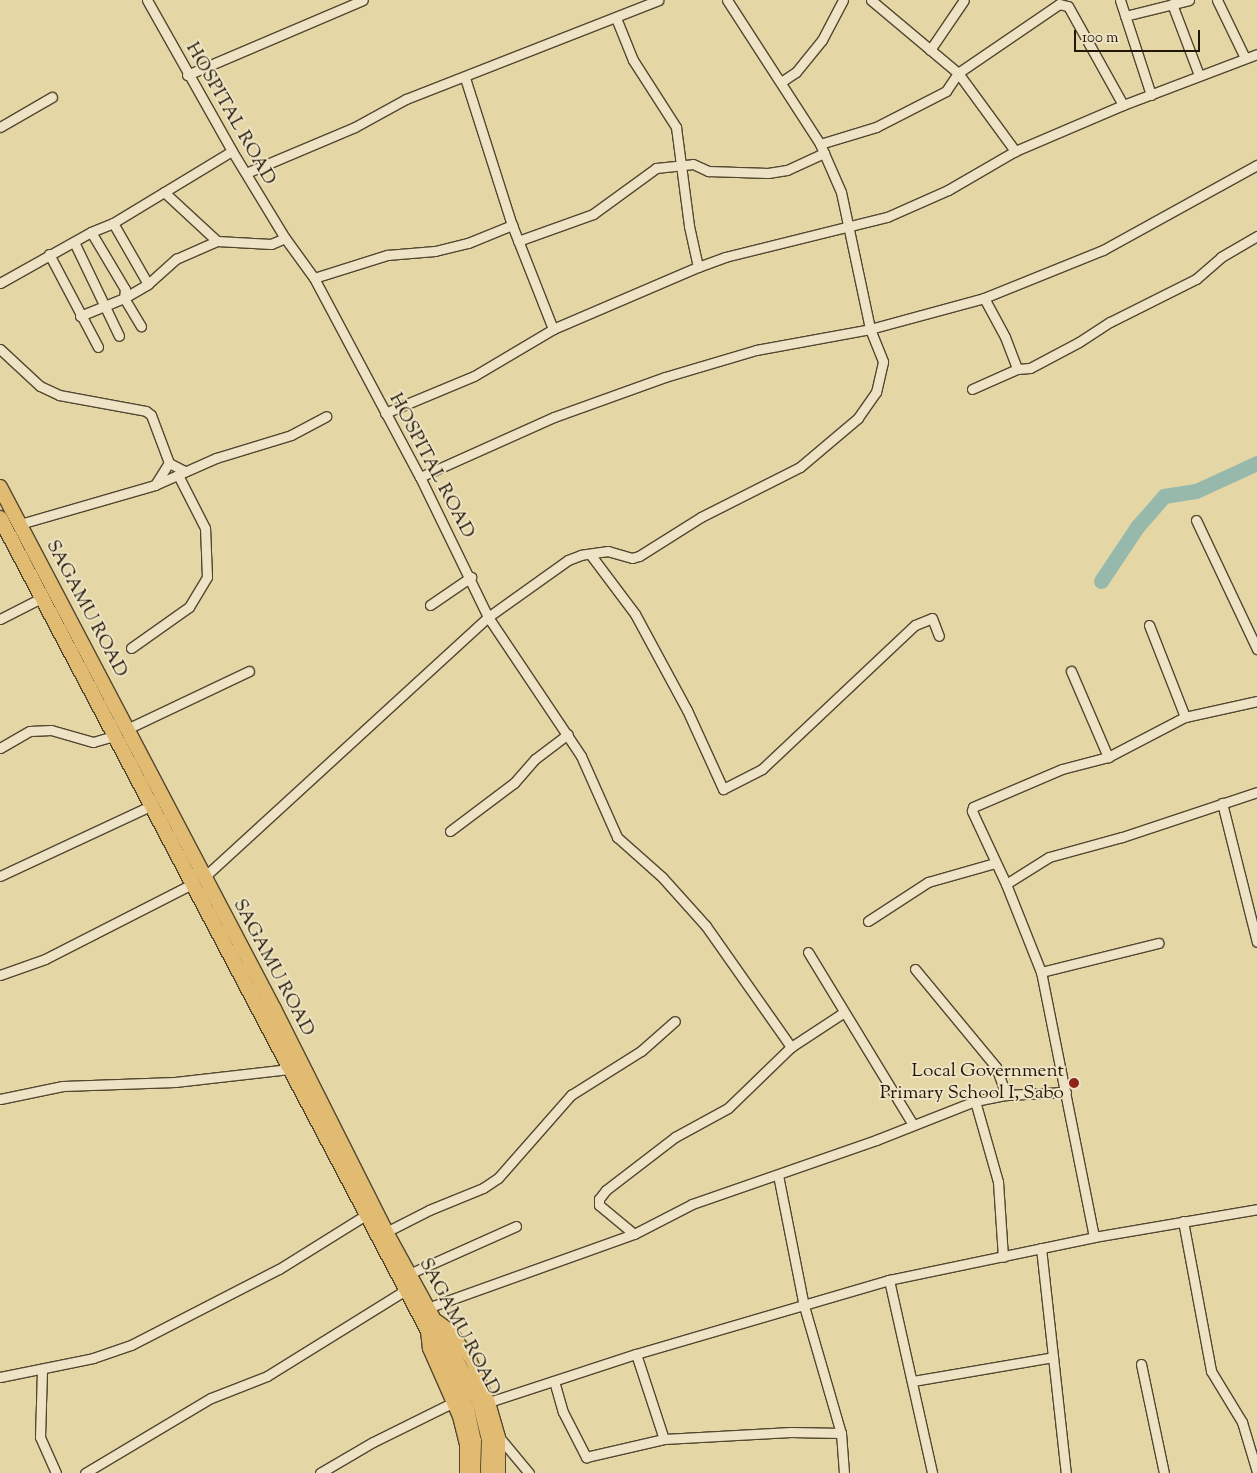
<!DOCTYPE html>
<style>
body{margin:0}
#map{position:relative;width:1257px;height:1473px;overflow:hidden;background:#e5d6a6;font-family:"Sorts Mill Goudy",serif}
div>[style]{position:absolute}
.river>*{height:15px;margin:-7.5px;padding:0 7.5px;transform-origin:7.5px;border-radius:7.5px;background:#96b9ac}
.roads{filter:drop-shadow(1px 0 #524730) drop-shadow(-1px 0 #524730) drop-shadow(0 1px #524730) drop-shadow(0 -1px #524730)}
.minor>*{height:9px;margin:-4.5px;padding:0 4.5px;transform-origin:4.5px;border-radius:4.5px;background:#eee4c5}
.major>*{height:11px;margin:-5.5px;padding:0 5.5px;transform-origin:5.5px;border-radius:5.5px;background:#e2bb73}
.highway>*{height:14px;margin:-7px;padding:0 7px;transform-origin:7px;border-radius:7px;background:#e2bb73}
.dots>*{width:14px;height:14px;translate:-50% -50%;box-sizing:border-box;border:2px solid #eee4c5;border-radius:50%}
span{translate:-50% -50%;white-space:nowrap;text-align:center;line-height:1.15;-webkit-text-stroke:4px #eee4c5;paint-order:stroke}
.street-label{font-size:19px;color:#211709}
.poi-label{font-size:19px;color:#211709}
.right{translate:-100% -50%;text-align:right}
.scale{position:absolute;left:1074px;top:30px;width:126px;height:22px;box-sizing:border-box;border:2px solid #211709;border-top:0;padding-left:6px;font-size:15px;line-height:18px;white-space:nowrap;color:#211709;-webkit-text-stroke:4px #eee4c5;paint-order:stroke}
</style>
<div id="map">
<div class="river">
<i style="left:1101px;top:581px;width:65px;rotate:-56.3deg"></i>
<i style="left:1137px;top:527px;width:41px;rotate:-48.9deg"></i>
<i style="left:1164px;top:496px;width:32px;rotate:-9deg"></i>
<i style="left:1196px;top:491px;width:67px;rotate:-24.7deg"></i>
</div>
<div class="roads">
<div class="minor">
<i style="left:147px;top:0;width:173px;rotate:60.6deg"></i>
<i style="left:232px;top:151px;width:102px;rotate:58.7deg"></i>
<i style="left:285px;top:238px;width:49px;rotate:54.1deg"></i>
<i style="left:314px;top:278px;width:225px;rotate:62deg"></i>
<i style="left:420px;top:477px;width:156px;rotate:64.1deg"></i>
<i style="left:488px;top:617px;width:385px;rotate:137.5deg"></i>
<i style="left:727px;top:0;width:171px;rotate:57.1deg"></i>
<i style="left:820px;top:144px;width:52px;rotate:66.4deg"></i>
<i style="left:841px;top:192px;width:140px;rotate:78deg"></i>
<i style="left:870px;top:329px;width:35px;rotate:68deg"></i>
<i style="left:883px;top:362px;width:31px;rotate:103deg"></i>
<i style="left:876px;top:392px;width:32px;rotate:125deg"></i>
<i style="left:858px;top:418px;width:76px;rotate:139.8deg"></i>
<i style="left:800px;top:467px;width:111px;rotate:153.2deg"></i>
<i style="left:701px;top:517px;width:73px;rotate:147.8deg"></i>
<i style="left:639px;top:556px;width:7px;rotate:164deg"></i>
<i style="left:632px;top:558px;width:25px;rotate:-164deg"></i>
<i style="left:608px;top:551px;width:27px;rotate:172deg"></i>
<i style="left:581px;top:555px;width:14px;rotate:159deg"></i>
<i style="left:568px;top:560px;width:98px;rotate:144.5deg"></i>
<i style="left:488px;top:617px;width:167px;rotate:56.2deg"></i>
<i style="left:581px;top:756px;width:89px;rotate:66deg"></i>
<i style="left:617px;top:837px;width:60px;rotate:41.6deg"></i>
<i style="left:662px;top:877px;width:66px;rotate:48.1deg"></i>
<i style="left:706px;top:926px;width:148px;rotate:54.9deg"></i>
<i style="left:871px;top:0;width:114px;rotate:40deg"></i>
<i style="left:958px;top:73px;width:97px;rotate:53.8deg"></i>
<i style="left:1120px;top:0;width:100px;rotate:71.9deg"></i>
<i style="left:1217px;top:0;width:64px;rotate:64.2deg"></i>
<i style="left:1172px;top:4px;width:76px;rotate:69.2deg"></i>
<i style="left:1125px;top:16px;width:66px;rotate:-14deg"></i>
<i style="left:616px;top:18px;width:45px;rotate:68deg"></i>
<i style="left:633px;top:60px;width:80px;rotate:57.3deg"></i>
<i style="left:676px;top:127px;width:100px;rotate:82.5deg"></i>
<i style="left:689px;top:226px;width:42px;rotate:77.6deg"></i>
<i style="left:930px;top:50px;width:60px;rotate:-55.8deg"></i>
<i style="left:187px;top:75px;width:191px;rotate:-23.1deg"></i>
<i style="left:465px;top:78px;width:154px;rotate:72.3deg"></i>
<i style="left:512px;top:225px;width:112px;rotate:68.5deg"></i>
<i style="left:781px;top:82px;width:18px;rotate:-34deg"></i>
<i style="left:796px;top:72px;width:41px;rotate:-50.9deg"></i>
<i style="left:822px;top:40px;width:45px;rotate:-62.3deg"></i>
<i style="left:0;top:127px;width:60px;rotate:-30deg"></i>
<i style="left:820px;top:144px;width:59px;rotate:-16.9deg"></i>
<i style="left:876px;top:127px;width:79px;rotate:-27.2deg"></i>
<i style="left:946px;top:91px;width:22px;rotate:-56deg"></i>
<i style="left:958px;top:73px;width:122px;rotate:-34.3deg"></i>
<i style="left:1059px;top:4px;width:9px;rotate:13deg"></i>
<i style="left:1068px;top:6px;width:113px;rotate:60.9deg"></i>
<i style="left:246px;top:173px;width:118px;rotate:-22.9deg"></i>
<i style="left:355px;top:127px;width:58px;rotate:-28.8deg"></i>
<i style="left:406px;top:99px;width:271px;rotate:-21.4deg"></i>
<i style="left:164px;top:192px;width:72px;rotate:42.8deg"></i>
<i style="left:113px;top:223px;width:70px;rotate:60.2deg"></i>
<i style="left:91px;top:232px;width:66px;rotate:59.2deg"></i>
<i style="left:125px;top:289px;width:9px;rotate:96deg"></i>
<i style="left:124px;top:298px;width:33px;rotate:59deg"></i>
<i style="left:518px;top:241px;width:80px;rotate:-19.8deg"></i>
<i style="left:593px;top:214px;width:78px;rotate:-36.1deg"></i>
<i style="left:656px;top:168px;width:37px;rotate:-6deg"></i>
<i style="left:693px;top:164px;width:17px;rotate:25deg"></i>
<i style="left:708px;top:171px;width:60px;rotate:1.9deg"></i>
<i style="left:768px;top:173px;width:19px;rotate:-9deg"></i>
<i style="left:787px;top:170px;width:41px;rotate:-24.7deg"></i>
<i style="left:74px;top:242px;width:104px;rotate:64.4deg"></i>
<i style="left:49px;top:254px;width:105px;rotate:62.2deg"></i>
<i style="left:314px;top:278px;width:77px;rotate:-17.5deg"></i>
<i style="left:387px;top:255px;width:48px;rotate:-4.8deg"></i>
<i style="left:435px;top:251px;width:34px;rotate:-14deg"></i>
<i style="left:468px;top:243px;width:48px;rotate:-22.2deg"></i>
<i style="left:0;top:283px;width:104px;rotate:-29.3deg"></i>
<i style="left:91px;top:232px;width:24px;rotate:-22deg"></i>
<i style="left:113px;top:223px;width:139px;rotate:-31.2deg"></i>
<i style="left:984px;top:298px;width:44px;rotate:61.7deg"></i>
<i style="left:1005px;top:337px;width:34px;rotate:69deg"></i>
<i style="left:80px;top:316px;width:48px;rotate:-22.2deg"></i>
<i style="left:124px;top:298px;width:28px;rotate:-30deg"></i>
<i style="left:148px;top:284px;width:38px;rotate:-42deg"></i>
<i style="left:176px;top:259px;width:45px;rotate:-23.7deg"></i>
<i style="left:217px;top:241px;width:54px;rotate:3.2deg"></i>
<i style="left:271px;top:244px;width:15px;rotate:-23deg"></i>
<i style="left:0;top:349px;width:54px;rotate:42.8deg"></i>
<i style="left:40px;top:386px;width:21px;rotate:25deg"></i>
<i style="left:59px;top:395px;width:88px;rotate:10.4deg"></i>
<i style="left:146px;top:411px;width:6px;rotate:39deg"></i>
<i style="left:151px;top:415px;width:51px;rotate:69.4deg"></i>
<i style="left:169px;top:463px;width:18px;rotate:27deg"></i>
<i style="left:972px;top:389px;width:49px;rotate:-24deg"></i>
<i style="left:1017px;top:369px;width:13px;rotate:-4deg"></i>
<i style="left:1030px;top:368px;width:55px;rotate:-28deg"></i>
<i style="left:1079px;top:342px;width:37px;rotate:-33deg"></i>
<i style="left:1110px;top:322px;width:96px;rotate:-26.6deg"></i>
<i style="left:1196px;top:279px;width:33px;rotate:-41deg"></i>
<i style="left:1221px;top:257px;width:42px;rotate:-30.3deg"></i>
<i style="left:385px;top:413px;width:96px;rotate:-22.6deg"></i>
<i style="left:474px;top:376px;width:92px;rotate:-30.7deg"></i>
<i style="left:553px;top:329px;width:158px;rotate:-23.2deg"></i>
<i style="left:698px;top:267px;width:29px;rotate:-20deg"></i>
<i style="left:725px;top:257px;width:167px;rotate:-13.9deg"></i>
<i style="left:887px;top:217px;width:67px;rotate:-23.9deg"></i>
<i style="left:948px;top:190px;width:78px;rotate:-30.2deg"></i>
<i style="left:1015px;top:151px;width:117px;rotate:-23.1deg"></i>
<i style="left:1123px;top:105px;width:143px;rotate:-20.8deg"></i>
<i style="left:420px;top:477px;width:147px;rotate:-24.1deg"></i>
<i style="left:554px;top:417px;width:118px;rotate:-19.8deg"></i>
<i style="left:665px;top:377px;width:95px;rotate:-16.5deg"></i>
<i style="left:756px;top:350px;width:116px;rotate:-10.4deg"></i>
<i style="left:870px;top:329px;width:118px;rotate:-15.2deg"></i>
<i style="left:984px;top:298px;width:128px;rotate:-22deg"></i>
<i style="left:1103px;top:250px;width:176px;rotate:-28.9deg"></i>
<i style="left:155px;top:485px;width:26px;rotate:-58deg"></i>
<i style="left:1196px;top:520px;width:143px;rotate:64.7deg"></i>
<i style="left:20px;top:524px;width:141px;rotate:-16.1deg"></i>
<i style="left:155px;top:485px;width:67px;rotate:-23.9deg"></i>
<i style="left:216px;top:458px;width:78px;rotate:-17deg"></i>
<i style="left:291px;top:435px;width:40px;rotate:-28deg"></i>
<i style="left:590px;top:554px;width:75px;rotate:53.1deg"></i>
<i style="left:635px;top:614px;width:109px;rotate:61.6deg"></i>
<i style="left:687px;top:710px;width:87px;rotate:65.5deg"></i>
<i style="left:723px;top:789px;width:44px;rotate:-27.1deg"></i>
<i style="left:762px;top:769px;width:210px;rotate:-43.3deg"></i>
<i style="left:915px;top:625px;width:18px;rotate:-22deg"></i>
<i style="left:932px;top:618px;width:19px;rotate:69deg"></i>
<i style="left:430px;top:605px;width:50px;rotate:-34.3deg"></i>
<i style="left:0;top:619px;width:48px;rotate:-27.1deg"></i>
<i style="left:1149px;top:625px;width:99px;rotate:68.6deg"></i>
<i style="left:131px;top:648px;width:71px;rotate:-35.3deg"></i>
<i style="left:189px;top:607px;width:35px;rotate:-59deg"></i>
<i style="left:207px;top:577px;width:49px;rotate:-92.3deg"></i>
<i style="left:205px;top:528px;width:57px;rotate:-117deg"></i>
<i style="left:1071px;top:671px;width:94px;rotate:66.7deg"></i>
<i style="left:127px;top:729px;width:135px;rotate:-25.4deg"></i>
<i style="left:0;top:748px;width:34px;rotate:-30deg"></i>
<i style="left:30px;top:731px;width:21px;rotate:-3deg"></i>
<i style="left:51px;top:730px;width:44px;rotate:15.9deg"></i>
<i style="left:93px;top:742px;width:22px;rotate:-16deg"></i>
<i style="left:1222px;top:803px;width:143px;rotate:75.9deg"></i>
<i style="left:450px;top:831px;width:80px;rotate:-36.9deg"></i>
<i style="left:514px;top:783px;width:32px;rotate:-49deg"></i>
<i style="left:535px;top:759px;width:41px;rotate:-37.1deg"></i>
<i style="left:0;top:876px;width:166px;rotate:-25deg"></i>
<i style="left:1006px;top:884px;width:51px;rotate:-32.1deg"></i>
<i style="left:1049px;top:857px;width:76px;rotate:-15.3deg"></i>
<i style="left:1122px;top:837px;width:142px;rotate:-18.4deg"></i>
<i style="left:868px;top:921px;width:72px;rotate:-33deg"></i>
<i style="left:928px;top:882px;width:70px;rotate:-15.8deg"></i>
<i style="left:808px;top:952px;width:200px;rotate:58.7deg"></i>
<i style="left:915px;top:969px;width:127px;rotate:50.4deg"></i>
<i style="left:996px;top:1067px;width:30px;rotate:70deg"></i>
<i style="left:1041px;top:972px;width:121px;rotate:-13.9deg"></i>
<i style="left:0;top:975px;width:48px;rotate:-19.6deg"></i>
<i style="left:45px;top:959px;width:165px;rotate:-27deg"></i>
<i style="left:0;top:1099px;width:64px;rotate:-11.7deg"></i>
<i style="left:63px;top:1086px;width:112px;rotate:-2deg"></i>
<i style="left:175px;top:1082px;width:115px;rotate:-6.5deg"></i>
<i style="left:975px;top:1101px;width:84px;rotate:74.1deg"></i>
<i style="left:998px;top:1182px;width:75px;rotate:86.2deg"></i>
<i style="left:778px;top:1175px;width:134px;rotate:78.8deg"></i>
<i style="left:804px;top:1306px;width:132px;rotate:73.8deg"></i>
<i style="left:841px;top:1433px;width:40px;rotate:85.7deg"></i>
<i style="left:1183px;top:1221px;width:153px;rotate:79.4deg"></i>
<i style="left:1211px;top:1371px;width:60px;rotate:58.7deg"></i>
<i style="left:1242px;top:1422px;width:52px;rotate:73.3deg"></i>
<i style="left:386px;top:1232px;width:48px;rotate:-27.1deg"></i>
<i style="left:429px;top:1210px;width:58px;rotate:-22.2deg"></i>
<i style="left:483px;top:1188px;width:18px;rotate:-34deg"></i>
<i style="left:498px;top:1178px;width:111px;rotate:-48.7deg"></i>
<i style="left:571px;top:1095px;width:83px;rotate:-32.2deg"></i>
<i style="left:641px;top:1051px;width:45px;rotate:-41.4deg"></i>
<i style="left:634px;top:1234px;width:45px;rotate:-140.4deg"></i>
<i style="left:599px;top:1205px;width:6px;rotate:-90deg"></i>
<i style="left:599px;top:1199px;width:11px;rotate:-52deg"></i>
<i style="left:606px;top:1190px;width:87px;rotate:-37.5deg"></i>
<i style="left:675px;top:1137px;width:60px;rotate:-28.7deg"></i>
<i style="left:728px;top:1108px;width:88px;rotate:-44.1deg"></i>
<i style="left:791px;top:1047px;width:62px;rotate:-33.2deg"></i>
<i style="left:1094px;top:1237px;width:270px;rotate:-101.3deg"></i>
<i style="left:1041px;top:972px;width:95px;rotate:-111.7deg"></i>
<i style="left:1006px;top:884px;width:81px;rotate:-115deg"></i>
<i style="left:972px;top:811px;width:4px;rotate:-76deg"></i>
<i style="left:973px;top:807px;width:97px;rotate:-23.1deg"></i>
<i style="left:1062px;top:769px;width:48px;rotate:-14.6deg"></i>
<i style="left:1108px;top:757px;width:87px;rotate:-27.5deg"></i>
<i style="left:1185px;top:717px;width:74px;rotate:-12.5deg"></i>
<i style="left:1041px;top:1248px;width:226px;rotate:83.7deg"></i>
<i style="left:411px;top:1273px;width:115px;rotate:-24.1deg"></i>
<i style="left:889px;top:1280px;width:198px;rotate:77.4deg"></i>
<i style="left:430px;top:1307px;width:217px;rotate:-19.7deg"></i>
<i style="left:634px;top:1234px;width:65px;rotate:-27.3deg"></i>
<i style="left:692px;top:1204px;width:195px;rotate:-19.2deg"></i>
<i style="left:876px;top:1140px;width:106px;rotate:-21.5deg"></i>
<i style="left:975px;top:1101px;width:32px;rotate:-11deg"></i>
<i style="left:1006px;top:1095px;width:60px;rotate:-2.9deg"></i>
<i style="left:636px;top:1354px;width:89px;rotate:71.8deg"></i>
<i style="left:1141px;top:1364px;width:111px;rotate:78.1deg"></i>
<i style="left:42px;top:1370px;width:67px;rotate:91.7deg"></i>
<i style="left:40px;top:1437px;width:39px;rotate:66deg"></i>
<i style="left:0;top:1377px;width:95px;rotate:-11.5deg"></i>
<i style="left:93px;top:1358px;width:40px;rotate:-18.9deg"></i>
<i style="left:131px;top:1345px;width:166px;rotate:-27.2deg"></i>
<i style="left:279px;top:1269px;width:100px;rotate:-31.9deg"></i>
<i style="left:554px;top:1381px;width:32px;rotate:74deg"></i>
<i style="left:563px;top:1412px;width:51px;rotate:62.9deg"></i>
<i style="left:586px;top:1457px;width:80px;rotate:-13deg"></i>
<i style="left:664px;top:1439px;width:127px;rotate:-3.2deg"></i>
<i style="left:791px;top:1432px;width:50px;rotate:1.1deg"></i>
<i style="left:913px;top:1381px;width:142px;rotate:-9.7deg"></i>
<i style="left:489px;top:1402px;width:155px;rotate:-18.1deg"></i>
<i style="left:636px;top:1354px;width:264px;rotate:-16.3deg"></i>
<i style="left:889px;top:1280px;width:209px;rotate:-11.8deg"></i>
<i style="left:1094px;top:1237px;width:165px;rotate:-9.7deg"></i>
<i style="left:499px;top:1437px;width:47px;rotate:50.2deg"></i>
<i style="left:85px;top:1473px;width:147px;rotate:-30.8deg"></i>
<i style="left:211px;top:1398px;width:60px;rotate:-21.4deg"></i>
<i style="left:267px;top:1376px;width:161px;rotate:-31.8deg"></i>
<i style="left:320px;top:1473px;width:61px;rotate:-30.3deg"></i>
<i style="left:373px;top:1442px;width:90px;rotate:-26.3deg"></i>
</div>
<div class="major">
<i style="left:437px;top:1320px;width:17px;rotate:36deg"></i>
<i style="left:451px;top:1330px;width:37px;rotate:57deg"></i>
<i style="left:471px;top:1361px;width:45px;rotate:66.3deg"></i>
<i style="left:489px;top:1402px;width:36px;rotate:74deg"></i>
<i style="left:499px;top:1437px;width:36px;rotate:90deg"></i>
<i style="left:426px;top:1330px;width:18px;rotate:84deg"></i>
<i style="left:428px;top:1348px;width:74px;rotate:66.2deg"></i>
<i style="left:458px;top:1416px;width:29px;rotate:76deg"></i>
<i style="left:465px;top:1444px;width:29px;rotate:90deg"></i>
</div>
<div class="highway">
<i style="left:0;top:487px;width:590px;rotate:62.3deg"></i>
<i style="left:274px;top:1009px;width:250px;rotate:63.3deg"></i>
<i style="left:386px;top:1232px;width:196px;rotate:61.3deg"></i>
<i style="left:480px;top:1404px;width:36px;rotate:76deg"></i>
<i style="left:489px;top:1439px;width:34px;rotate:92deg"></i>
<i style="left:0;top:518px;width:938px;rotate:62.23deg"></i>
<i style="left:437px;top:1348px;width:68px;rotate:63.8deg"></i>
<i style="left:467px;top:1409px;width:33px;rotate:78deg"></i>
<i style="left:474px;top:1441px;width:32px;rotate:92deg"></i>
</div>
</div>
<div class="dots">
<i style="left:1074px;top:1083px;background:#8f2418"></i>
</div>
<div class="street-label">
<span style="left:230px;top:114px;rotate:60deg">HOSPITAL ROAD</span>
<span style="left:431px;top:466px;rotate:62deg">HOSPITAL ROAD</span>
<span style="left:86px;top:609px;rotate:62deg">SAGAMU ROAD</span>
<span style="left:273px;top:968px;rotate:62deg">SAGAMU ROAD</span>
<span style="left:459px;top:1327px;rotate:62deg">SAGAMU ROAD</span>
</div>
<div class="poi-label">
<span class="right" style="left:1064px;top:1083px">Local Government<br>Primary School I, Sabo</span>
</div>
<div class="scale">100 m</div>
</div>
